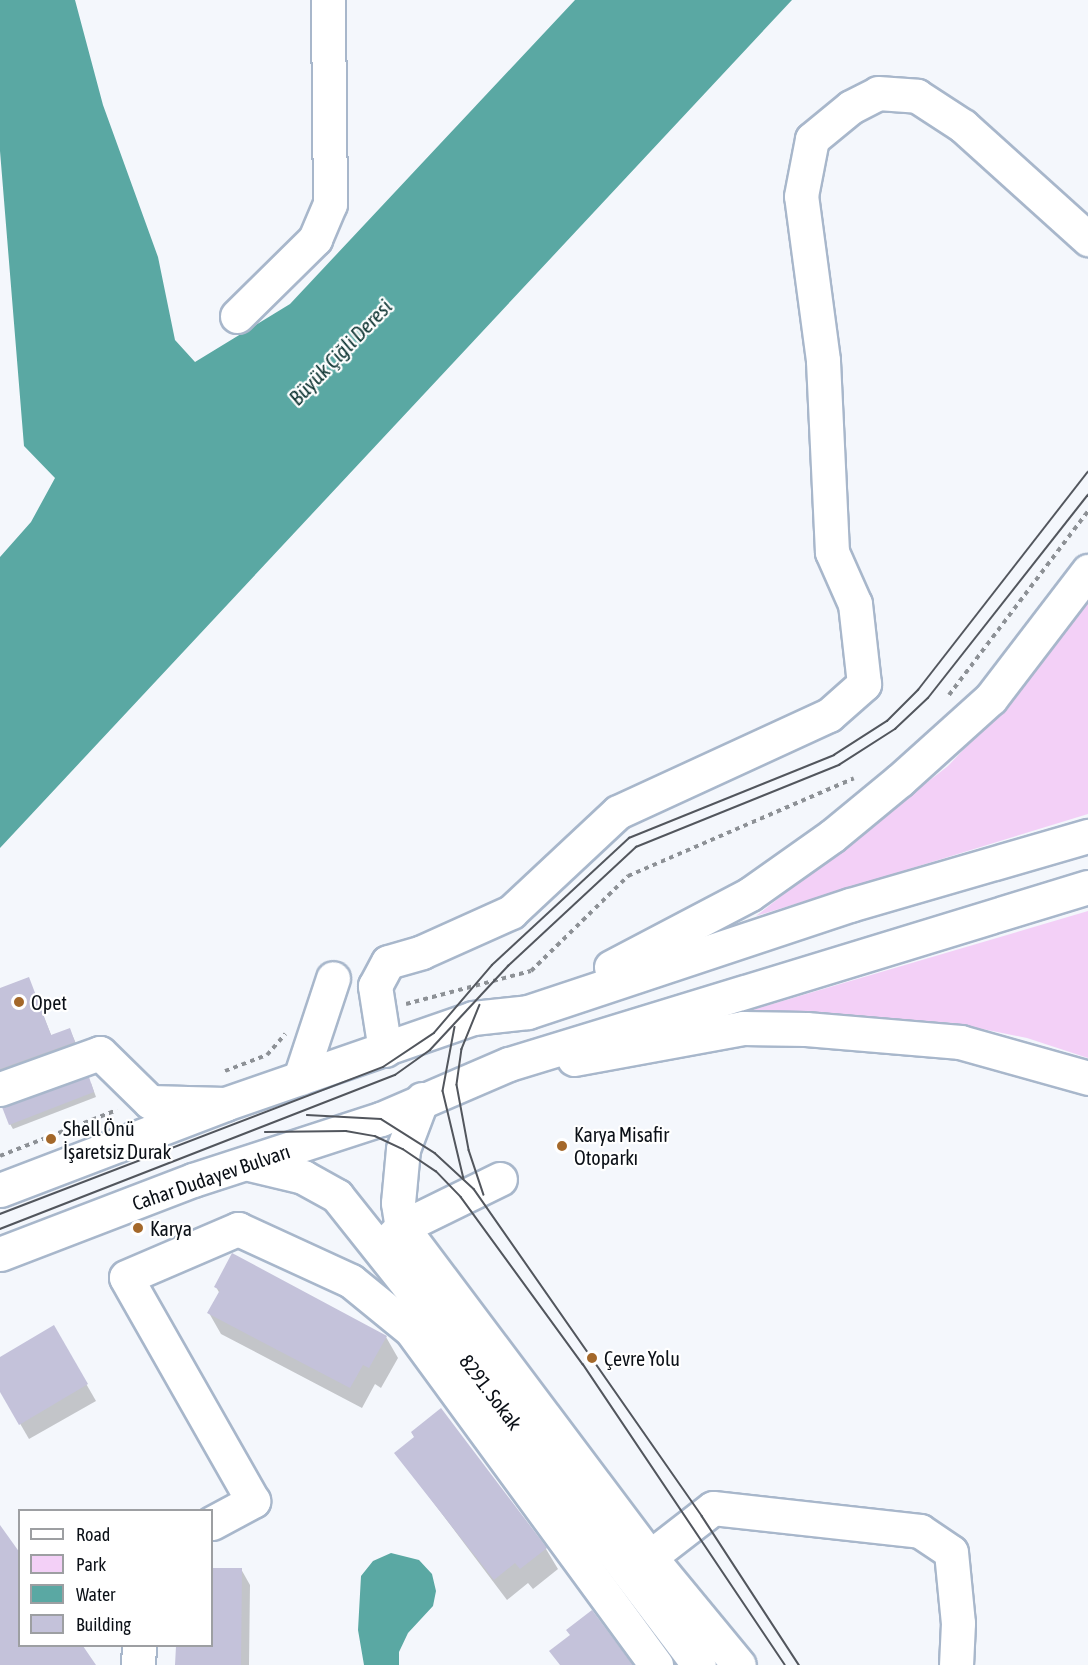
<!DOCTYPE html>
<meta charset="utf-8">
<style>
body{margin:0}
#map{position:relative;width:1088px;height:1665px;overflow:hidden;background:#f4f7fc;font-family:"Asap Condensed",sans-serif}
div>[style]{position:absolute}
.green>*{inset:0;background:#f3d0f7}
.water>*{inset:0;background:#5aa8a3}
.shadow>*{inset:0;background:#0003}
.building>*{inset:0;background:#c4c2da}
.path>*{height:4px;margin-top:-2px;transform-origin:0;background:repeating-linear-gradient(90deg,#8d9196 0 4.5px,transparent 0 9px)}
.roads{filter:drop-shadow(2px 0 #a8b7cb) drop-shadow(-2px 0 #a8b7cb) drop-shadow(0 2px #a8b7cb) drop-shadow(0 -2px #a8b7cb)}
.minor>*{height:33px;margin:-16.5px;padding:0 16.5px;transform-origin:16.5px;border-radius:16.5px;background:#fff}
.major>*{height:33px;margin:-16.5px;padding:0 16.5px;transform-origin:16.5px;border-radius:16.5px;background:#fff}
.tram>*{height:1.5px;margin:-0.75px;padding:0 0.75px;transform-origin:0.75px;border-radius:0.75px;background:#52565d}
.dots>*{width:16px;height:16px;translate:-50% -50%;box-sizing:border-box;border:3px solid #fff;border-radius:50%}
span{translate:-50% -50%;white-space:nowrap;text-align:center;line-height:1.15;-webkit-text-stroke:4.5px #fff;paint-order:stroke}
.poi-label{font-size:20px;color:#0b1017}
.left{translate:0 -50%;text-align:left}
.street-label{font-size:20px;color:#0b1017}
.water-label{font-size:21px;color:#0b3230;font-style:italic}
.legend{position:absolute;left:18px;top:1509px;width:195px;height:138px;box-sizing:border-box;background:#fff;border:2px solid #9d9fa2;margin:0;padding:8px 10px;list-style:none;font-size:18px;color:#0b1017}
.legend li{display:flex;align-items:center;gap:12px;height:30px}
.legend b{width:30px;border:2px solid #9d9fa2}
</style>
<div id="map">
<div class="green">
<i style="clip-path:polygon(1088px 601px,1088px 814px,756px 916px,948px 766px,1017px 693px)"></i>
<i style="clip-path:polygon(1088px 911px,1088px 1058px,1027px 1038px,953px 1023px,752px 1010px)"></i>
</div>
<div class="water">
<i style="clip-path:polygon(0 0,75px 0,103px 105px,158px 257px,175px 340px,195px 362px,290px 304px,575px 0,792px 0,0 848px,0 557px,31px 522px,55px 478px,24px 446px,0 151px)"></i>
<i style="clip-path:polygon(391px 1553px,419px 1560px,432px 1574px,436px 1591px,433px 1606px,408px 1633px,399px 1652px,399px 1665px,364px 1665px,358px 1630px,361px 1576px,373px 1561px)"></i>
</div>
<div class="shadow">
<i style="clip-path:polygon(28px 978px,52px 1037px,70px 1030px,78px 1048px,0 1078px,0 989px)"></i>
<i style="clip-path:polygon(91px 1083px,96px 1097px,13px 1129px,10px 1124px)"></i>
<i style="clip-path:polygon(216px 1287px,386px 1337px,398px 1358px,381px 1388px,375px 1384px,362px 1408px,221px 1334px,209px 1313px,220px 1294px)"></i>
<i style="clip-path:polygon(54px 1328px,96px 1401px,29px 1439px,0 1389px,0 1359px)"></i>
<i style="clip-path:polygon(396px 1453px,546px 1549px,558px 1569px,533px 1589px,528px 1583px,507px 1600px)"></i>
<i style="clip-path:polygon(0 1527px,20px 1646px,81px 1646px,94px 1665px,0 1665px)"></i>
<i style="clip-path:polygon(212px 1569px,241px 1569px,250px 1585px,249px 1665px,177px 1665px,177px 1646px,212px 1646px)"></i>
</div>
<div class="building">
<i style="clip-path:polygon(29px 977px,51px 1035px,70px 1028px,75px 1042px,0 1069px,0 988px)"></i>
<i style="clip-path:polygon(89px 1077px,94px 1092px,9px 1125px,2px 1107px)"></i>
<i style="clip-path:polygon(232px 1253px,387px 1336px,369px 1368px,363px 1365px,350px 1388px,207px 1313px,220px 1290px,214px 1287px)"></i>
<i style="clip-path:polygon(54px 1325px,88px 1384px,19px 1425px,0 1392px,0 1357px)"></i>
<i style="clip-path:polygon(441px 1408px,547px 1548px,520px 1569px,515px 1563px,494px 1580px,394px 1453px,414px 1437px,411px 1432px)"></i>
<i style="clip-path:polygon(0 1525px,20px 1553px,20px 1646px,83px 1646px,96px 1665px,0 1665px)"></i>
<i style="clip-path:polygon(212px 1568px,242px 1568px,241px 1665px,175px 1665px,176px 1646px,212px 1646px)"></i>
<i style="clip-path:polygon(592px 1610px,633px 1665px,560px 1665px,549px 1651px,570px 1635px,566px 1630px)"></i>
</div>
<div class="path">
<i style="left:949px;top:695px;width:231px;rotate:-52.9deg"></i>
<i style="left:406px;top:1004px;width:129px;rotate:-14.8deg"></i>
<i style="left:531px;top:971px;width:136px;rotate:-44.4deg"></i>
<i style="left:628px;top:876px;width:246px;rotate:-23.4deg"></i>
<i style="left:225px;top:1071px;width:45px;rotate:-20.9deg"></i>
<i style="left:267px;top:1055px;width:28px;rotate:-49deg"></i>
<i style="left:0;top:1156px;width:126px;rotate:-21.5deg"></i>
</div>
<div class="roads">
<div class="minor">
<i style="left:237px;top:316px;width:110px;rotate:-44.6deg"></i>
<i style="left:315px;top:239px;width:38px;rotate:-67deg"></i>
<i style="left:330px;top:204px;width:204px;rotate:-90.6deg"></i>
<i style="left:385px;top:1050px;width:65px;rotate:-98.9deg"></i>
<i style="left:375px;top:986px;width:27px;rotate:-62deg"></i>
<i style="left:388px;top:962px;width:35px;rotate:-16deg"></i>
<i style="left:422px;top:952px;width:98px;rotate:-24.2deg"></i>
<i style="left:511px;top:912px;width:146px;rotate:-43.1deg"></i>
<i style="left:618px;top:812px;width:232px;rotate:-24.7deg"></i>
<i style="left:829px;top:715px;width:47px;rotate:-41.5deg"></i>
<i style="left:864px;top:684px;width:81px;rotate:-96.4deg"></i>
<i style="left:855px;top:604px;width:57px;rotate:-113.9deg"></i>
<i style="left:832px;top:552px;width:192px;rotate:-92.7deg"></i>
<i style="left:823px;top:360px;width:165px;rotate:-97.6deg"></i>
<i style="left:801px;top:196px;width:58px;rotate:-79.1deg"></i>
<i style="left:812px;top:139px;width:50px;rotate:-39.4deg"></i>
<i style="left:851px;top:107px;width:30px;rotate:-27deg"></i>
<i style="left:878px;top:93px;width:39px;rotate:4deg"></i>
<i style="left:917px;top:96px;width:55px;rotate:33.1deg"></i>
<i style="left:963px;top:126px;width:169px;rotate:42.1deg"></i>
<i style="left:300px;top:1078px;width:105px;rotate:-71.7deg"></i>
<i style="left:0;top:1089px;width:106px;rotate:-19.8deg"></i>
<i style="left:100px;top:1053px;width:70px;rotate:44.4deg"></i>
<i style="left:150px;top:1102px;width:75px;rotate:1.5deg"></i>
<i style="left:422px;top:1099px;width:53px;rotate:110.8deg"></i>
<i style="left:403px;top:1149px;width:54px;rotate:95.3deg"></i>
<i style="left:398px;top:1203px;width:24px;rotate:81deg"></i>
<i style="left:402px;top:1227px;width:411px;rotate:53.1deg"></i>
<i style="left:649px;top:1556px;width:141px;rotate:50.5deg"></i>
<i style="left:249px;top:1164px;width:56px;rotate:13.5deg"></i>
<i style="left:303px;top:1177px;width:39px;rotate:29deg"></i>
<i style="left:337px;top:1196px;width:226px;rotate:51.5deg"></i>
<i style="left:478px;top:1373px;width:366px;rotate:52.9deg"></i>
<i style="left:387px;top:1242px;width:21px;rotate:-45deg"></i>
<i style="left:402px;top:1227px;width:109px;rotate:-26.1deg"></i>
<i style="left:212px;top:1523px;width:47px;rotate:-28.2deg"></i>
<i style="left:253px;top:1501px;width:257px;rotate:-119.6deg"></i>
<i style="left:126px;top:1277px;width:122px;rotate:-23.2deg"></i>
<i style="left:238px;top:1229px;width:124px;rotate:24.7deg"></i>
<i style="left:351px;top:1281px;width:77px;rotate:39.2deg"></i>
<i style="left:411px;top:1330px;width:415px;rotate:53.8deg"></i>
<i style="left:633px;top:1570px;width:101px;rotate:-37.8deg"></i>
<i style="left:713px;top:1508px;width:208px;rotate:6.3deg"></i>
<i style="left:920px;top:1531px;width:37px;rotate:34deg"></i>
<i style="left:951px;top:1552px;width:71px;rotate:84.4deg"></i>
<i style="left:958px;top:1623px;width:42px;rotate:92.7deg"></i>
<i style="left:138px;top:1665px;width:19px;rotate:-87deg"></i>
</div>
<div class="major">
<i style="left:611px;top:967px;width:157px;rotate:-27.7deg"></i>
<i style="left:750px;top:894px;width:100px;rotate:-35.3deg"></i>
<i style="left:832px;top:836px;width:88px;rotate:-39.5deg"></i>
<i style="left:900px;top:780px;width:122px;rotate:-42deg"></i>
<i style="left:991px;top:698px;width:160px;rotate:-52.6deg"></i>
<i style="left:574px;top:1059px;width:172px;rotate:-10.4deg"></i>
<i style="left:743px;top:1028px;width:63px;rotate:0.9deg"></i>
<i style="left:806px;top:1029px;width:155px;rotate:4.8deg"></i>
<i style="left:960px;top:1042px;width:133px;rotate:15.7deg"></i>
<i style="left:0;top:1190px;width:241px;rotate:-20.9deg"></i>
<i style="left:225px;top:1104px;width:262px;rotate:-19.1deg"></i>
<i style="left:473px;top:1018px;width:55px;rotate:-6.2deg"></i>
<i style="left:528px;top:1012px;width:339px;rotate:-18.4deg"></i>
<i style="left:850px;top:905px;width:248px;rotate:-16.2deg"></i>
<i style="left:0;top:1254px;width:207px;rotate:-21deg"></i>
<i style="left:193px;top:1180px;width:198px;rotate:-18deg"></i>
<i style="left:381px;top:1119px;width:139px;rotate:-23.3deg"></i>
<i style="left:509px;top:1064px;width:605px;rotate:-17deg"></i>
</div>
</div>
<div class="tram">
<i style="left:480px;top:1005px;width:48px;rotate:112.2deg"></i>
<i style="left:462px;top:1049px;width:36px;rotate:98deg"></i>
<i style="left:457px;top:1085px;width:66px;rotate:79.5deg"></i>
<i style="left:469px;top:1150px;width:47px;rotate:71.6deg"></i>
<i style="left:455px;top:1027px;width:65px;rotate:100.6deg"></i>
<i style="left:443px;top:1091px;width:90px;rotate:76.6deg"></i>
<i style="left:307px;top:1115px;width:74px;rotate:3.1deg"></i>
<i style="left:381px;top:1119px;width:64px;rotate:32.2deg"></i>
<i style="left:435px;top:1153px;width:53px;rotate:42.7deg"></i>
<i style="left:474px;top:1189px;width:399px;rotate:55.1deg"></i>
<i style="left:702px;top:1516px;width:178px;rotate:56.9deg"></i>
<i style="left:265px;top:1132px;width:81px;rotate:-0.7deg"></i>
<i style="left:346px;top:1131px;width:29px;rotate:10deg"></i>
<i style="left:375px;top:1136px;width:31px;rotate:25deg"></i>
<i style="left:403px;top:1149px;width:40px;rotate:34deg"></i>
<i style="left:436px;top:1171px;width:36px;rotate:46deg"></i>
<i style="left:461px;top:1197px;width:207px;rotate:53.9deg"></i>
<i style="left:583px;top:1364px;width:362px;rotate:56.1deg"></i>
<i style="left:0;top:1214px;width:410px;rotate:-21deg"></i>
<i style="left:383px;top:1067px;width:61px;rotate:-33.7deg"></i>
<i style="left:434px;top:1033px;width:89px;rotate:-49.5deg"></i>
<i style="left:492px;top:965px;width:187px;rotate:-42.8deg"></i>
<i style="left:629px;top:838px;width:221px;rotate:-22deg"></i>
<i style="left:834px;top:755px;width:63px;rotate:-32.7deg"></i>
<i style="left:887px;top:721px;width:44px;rotate:-45deg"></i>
<i style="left:918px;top:690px;width:276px;rotate:-52.1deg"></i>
<i style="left:0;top:1229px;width:424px;rotate:-21.3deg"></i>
<i style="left:395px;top:1075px;width:43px;rotate:-35.5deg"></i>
<i style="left:430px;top:1050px;width:115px;rotate:-47.1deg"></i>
<i style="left:508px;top:966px;width:175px;rotate:-42.9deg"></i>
<i style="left:636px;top:847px;width:219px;rotate:-22deg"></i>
<i style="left:839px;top:765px;width:67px;rotate:-32.7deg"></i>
<i style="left:895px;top:729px;width:45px;rotate:-43.2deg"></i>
<i style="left:928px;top:698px;width:258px;rotate:-51.8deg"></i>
</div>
<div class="dots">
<i style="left:19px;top:1002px;background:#a4682a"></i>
<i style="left:51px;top:1139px;background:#a4682a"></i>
<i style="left:562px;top:1146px;background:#a4682a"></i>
<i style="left:138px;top:1228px;background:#a4682a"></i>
<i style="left:592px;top:1358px;background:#a4682a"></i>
</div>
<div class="poi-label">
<span class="left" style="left:31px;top:1002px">Opet</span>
<span class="left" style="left:63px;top:1140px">Shell Önü<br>İşaretsiz Durak</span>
<span class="left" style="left:574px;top:1146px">Karya Misafir<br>Otoparkı</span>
<span class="left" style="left:150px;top:1228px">Karya</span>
<span class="left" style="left:604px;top:1358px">Çevre Yolu</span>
</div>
<div class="street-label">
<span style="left:211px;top:1177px;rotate:-19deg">Cahar Dudayev Bulvarı</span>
<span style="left:491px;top:1392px;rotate:53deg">8291. Sokak</span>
</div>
<div class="water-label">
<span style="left:340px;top:352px;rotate:-46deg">Büyük Çiğli Deresi</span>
</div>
<ul class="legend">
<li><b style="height:8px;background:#fff"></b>Road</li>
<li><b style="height:16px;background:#f3d0f7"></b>Park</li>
<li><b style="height:16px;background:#5aa8a3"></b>Water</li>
<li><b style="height:16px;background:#c4c2da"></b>Building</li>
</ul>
</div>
